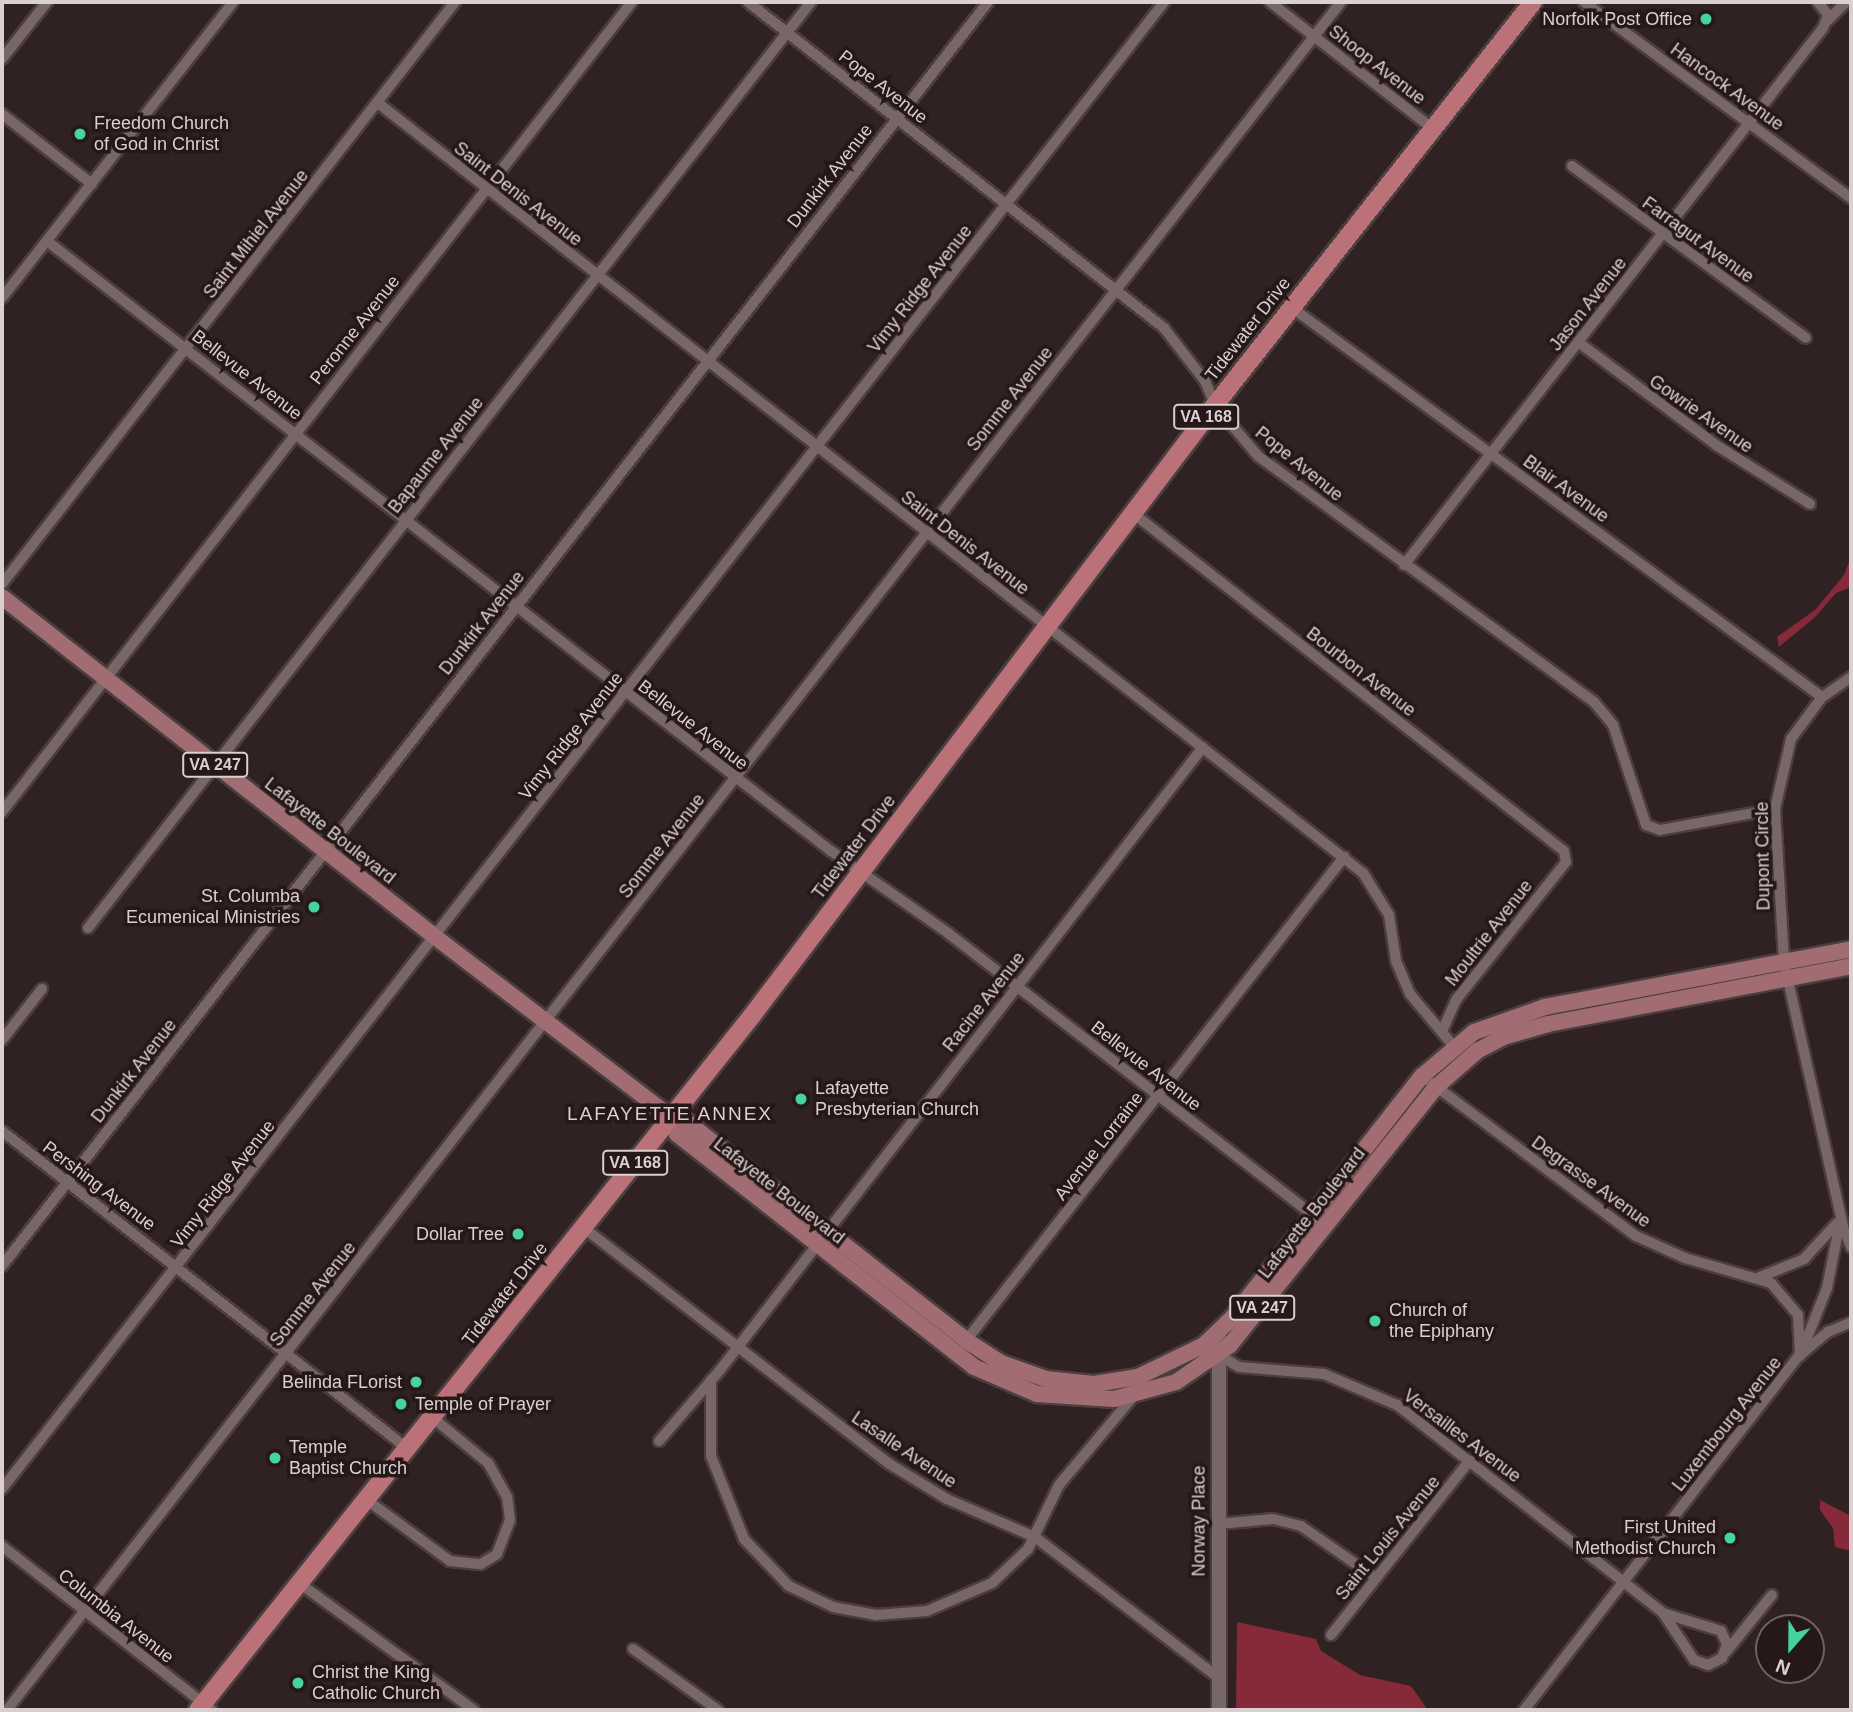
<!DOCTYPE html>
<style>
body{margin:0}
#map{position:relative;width:1853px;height:1712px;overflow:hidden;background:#302123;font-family:Helvetica,sans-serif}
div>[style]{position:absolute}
.water>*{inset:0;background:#862939}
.roads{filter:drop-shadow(2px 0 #4a3e3f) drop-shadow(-2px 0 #4a3e3f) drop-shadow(0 2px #4a3e3f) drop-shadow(0 -2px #4a3e3f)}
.street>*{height:10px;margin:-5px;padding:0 5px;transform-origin:5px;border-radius:5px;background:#796768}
.secondary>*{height:14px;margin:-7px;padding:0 7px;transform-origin:7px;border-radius:7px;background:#796768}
.primary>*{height:16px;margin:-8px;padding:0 8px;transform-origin:8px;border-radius:8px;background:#a16d72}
.highway>*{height:18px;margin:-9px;padding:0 9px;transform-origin:9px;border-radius:9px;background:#bb7178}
.dots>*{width:19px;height:19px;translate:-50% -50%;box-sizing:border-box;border:4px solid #261819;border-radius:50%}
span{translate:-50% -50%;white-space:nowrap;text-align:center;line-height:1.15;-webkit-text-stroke:7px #261819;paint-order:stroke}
.shield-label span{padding:2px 5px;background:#261819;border:2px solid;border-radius:5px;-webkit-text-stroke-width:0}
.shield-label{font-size:16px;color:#dad0d0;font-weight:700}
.poi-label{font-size:18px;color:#dad0d0}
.right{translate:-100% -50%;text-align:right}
.left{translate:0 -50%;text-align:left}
.street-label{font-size:18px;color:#dad0d0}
.neighbourhood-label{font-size:19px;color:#dad0d0;letter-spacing:2px}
.frame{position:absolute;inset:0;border:4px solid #dad0d0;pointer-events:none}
.north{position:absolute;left:1755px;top:1614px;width:70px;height:70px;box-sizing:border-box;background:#261819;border:2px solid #6e6262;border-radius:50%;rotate:201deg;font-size:19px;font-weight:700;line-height:28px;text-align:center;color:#dad0d0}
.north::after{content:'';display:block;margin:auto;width:24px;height:32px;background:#45d49f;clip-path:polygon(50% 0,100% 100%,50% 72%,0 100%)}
</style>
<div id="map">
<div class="water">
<i style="clip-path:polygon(1851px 557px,1849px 588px,1836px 593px,1815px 617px,1779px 647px,1777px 637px,1815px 610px,1844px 575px)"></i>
<i style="clip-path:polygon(1820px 1500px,1851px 1516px,1851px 1551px,1835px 1547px,1833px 1528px,1820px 1510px)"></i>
<i style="clip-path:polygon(1237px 1622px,1316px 1639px,1321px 1651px,1360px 1675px,1411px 1686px,1428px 1710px,1236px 1710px)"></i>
</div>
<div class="roads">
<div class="street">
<i style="left:748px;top:2px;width:529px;rotate:38.08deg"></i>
<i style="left:1164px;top:328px;width:67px;rotate:52.3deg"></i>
<i style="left:1205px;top:381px;width:26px;rotate:67deg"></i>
<i style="left:1215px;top:405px;width:67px;rotate:49.9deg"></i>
<i style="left:1258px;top:456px;width:416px;rotate:36.2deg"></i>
<i style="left:1594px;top:702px;width:30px;rotate:50deg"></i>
<i style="left:1613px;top:725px;width:105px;rotate:71.7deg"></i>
<i style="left:1646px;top:825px;width:15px;rotate:20deg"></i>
<i style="left:1660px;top:830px;width:117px;rotate:-10.3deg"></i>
<i style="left:1270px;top:2px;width:205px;rotate:37.9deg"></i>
<i style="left:1584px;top:2px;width:331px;rotate:36.3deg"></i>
<i style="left:1827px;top:21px;width:27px;rotate:-45deg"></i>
<i style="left:2px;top:59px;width:73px;rotate:-51.7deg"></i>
<i style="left:378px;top:103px;width:1250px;rotate:38.02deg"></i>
<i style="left:1363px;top:873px;width:49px;rotate:58.2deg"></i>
<i style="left:1389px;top:915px;width:47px;rotate:81.3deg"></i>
<i style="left:1396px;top:961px;width:36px;rotate:67deg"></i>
<i style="left:1410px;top:994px;width:73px;rotate:50deg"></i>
<i style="left:2px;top:114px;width:114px;rotate:37.9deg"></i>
<i style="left:1572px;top:166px;width:290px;rotate:36.3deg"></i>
<i style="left:47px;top:241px;width:993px;rotate:37.89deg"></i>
<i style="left:831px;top:851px;width:143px;rotate:35deg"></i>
<i style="left:948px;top:933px;width:464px;rotate:37.7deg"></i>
<i style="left:2px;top:298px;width:375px;rotate:-52deg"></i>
<i style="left:1291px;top:307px;width:659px;rotate:36.3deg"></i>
<i style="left:1578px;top:342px;width:172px;rotate:36.7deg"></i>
<i style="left:1716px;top:445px;width:111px;rotate:32.1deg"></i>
<i style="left:1134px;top:514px;width:546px;rotate:38.09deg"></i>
<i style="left:1564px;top:851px;width:11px;rotate:80deg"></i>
<i style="left:1566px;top:862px;width:176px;rotate:128.6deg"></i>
<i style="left:1456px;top:1000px;width:35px;rotate:114deg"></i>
<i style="left:1404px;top:565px;width:681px;rotate:-52.04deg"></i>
<i style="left:1823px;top:28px;width:14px;rotate:-69deg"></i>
<i style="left:1828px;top:15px;width:16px;rotate:-128deg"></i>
<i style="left:2px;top:584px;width:738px;rotate:-52.1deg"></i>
<i style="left:1851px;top:677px;width:35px;rotate:145deg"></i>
<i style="left:1822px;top:697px;width:52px;rotate:126.4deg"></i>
<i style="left:1791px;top:739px;width:72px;rotate:102.9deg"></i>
<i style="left:1775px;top:809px;width:153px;rotate:86.6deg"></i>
<i style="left:1784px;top:962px;width:271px;rotate:77.4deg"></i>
<i style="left:1843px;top:1227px;width:22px;rotate:68deg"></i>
<i style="left:2px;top:812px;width:1026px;rotate:-52.13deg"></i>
<i style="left:88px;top:928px;width:1175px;rotate:-52.02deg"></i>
<i style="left:2px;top:1040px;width:65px;rotate:-51.9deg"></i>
<i style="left:1422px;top:1076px;width:267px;rotate:36.8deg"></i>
<i style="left:1636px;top:1236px;width:54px;rotate:24.2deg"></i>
<i style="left:1685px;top:1258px;width:90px;rotate:16.2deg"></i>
<i style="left:1771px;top:1283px;width:42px;rotate:49.8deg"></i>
<i style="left:1798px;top:1315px;width:41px;rotate:87.2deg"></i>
<i style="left:2px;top:1131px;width:516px;rotate:38.07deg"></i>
<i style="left:584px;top:1228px;width:384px;rotate:37.7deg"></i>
<i style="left:888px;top:1463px;width:69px;rotate:31.4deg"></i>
<i style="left:947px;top:1499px;width:96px;rotate:23.4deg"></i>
<i style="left:1035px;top:1537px;width:232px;rotate:37.5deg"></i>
<i style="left:2px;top:1266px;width:1603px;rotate:-52.04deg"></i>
<i style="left:1760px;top:1277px;width:48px;rotate:-22.2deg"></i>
<i style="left:1804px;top:1259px;width:49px;rotate:-47.5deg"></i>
<i style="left:965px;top:1342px;width:616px;rotate:-51.99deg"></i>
<i style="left:1803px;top:1348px;width:65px;rotate:-68.2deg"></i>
<i style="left:1827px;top:1288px;width:67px;rotate:-78.9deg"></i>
<i style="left:1219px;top:1355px;width:23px;rotate:31deg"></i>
<i style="left:1239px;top:1367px;width:85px;rotate:4.7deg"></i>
<i style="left:1324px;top:1374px;width:79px;rotate:23deg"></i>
<i style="left:1397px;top:1405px;width:338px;rotate:38deg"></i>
<i style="left:1663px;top:1613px;width:61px;rotate:17.2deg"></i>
<i style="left:1721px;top:1631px;width:14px;rotate:65deg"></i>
<i style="left:1727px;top:1644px;width:15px;rotate:110deg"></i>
<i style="left:1722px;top:1658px;width:16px;rotate:153deg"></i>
<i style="left:1708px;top:1665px;width:15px;rotate:-160deg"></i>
<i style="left:1694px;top:1660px;width:56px;rotate:-123.4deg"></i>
<i style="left:711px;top:1380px;width:76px;rotate:90deg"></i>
<i style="left:711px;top:1456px;width:89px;rotate:68.3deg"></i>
<i style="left:744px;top:1539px;width:65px;rotate:46.2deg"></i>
<i style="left:789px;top:1586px;width:49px;rotate:25.5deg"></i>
<i style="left:833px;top:1607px;width:44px;rotate:10.5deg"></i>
<i style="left:876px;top:1615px;width:51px;rotate:-4.5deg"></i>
<i style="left:927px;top:1611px;width:71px;rotate:-23.3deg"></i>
<i style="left:992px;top:1583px;width:50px;rotate:-43.4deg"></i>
<i style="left:1028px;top:1549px;width:71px;rotate:-64.2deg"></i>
<i style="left:1059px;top:1485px;width:123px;rotate:-50deg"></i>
<i style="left:659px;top:1441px;width:94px;rotate:-49.3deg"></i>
<i style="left:720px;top:1370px;width:788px;rotate:-52.21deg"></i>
<i style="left:2px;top:1489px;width:1887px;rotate:-51.99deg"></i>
<i style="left:367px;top:1500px;width:103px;rotate:36.3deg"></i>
<i style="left:450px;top:1561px;width:31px;rotate:6deg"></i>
<i style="left:481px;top:1564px;width:19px;rotate:-32deg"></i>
<i style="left:497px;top:1554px;width:36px;rotate:-69deg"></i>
<i style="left:510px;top:1520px;width:23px;rotate:-97deg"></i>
<i style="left:507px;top:1497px;width:39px;rotate:-119deg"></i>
<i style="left:488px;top:1463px;width:71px;rotate:-140.7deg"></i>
<i style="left:1218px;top:1524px;width:55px;rotate:-5.2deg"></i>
<i style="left:1273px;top:1519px;width:29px;rotate:14deg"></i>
<i style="left:1301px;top:1526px;width:91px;rotate:34.7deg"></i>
<i style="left:2px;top:1546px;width:266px;rotate:38deg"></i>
<i style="left:299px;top:1583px;width:216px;rotate:36deg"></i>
<i style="left:1331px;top:1635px;width:223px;rotate:-51.5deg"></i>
<i style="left:633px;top:1649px;width:105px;rotate:35.7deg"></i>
<i style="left:1726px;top:1652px;width:73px;rotate:-51.1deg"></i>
<i style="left:7px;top:1710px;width:2167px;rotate:-52.01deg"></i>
<i style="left:1524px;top:1710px;width:448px;rotate:-52.2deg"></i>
<i style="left:1799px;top:1356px;width:38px;rotate:-40deg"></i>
<i style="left:1828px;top:1332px;width:25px;rotate:-23deg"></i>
</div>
<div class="secondary">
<i style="left:1219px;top:1710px;width:378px;rotate:-90deg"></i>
</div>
<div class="primary">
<i style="left:2px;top:597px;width:549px;rotate:38.12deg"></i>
<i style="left:434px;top:936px;width:298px;rotate:37.4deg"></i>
<i style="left:671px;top:1117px;width:17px;rotate:17deg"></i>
<i style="left:687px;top:1122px;width:355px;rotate:38deg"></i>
<i style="left:967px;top:1341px;width:40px;rotate:32.9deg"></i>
<i style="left:1001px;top:1363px;width:48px;rotate:19.6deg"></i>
<i style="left:1046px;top:1379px;width:48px;rotate:5.9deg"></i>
<i style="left:1094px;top:1384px;width:45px;rotate:-9deg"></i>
<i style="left:1138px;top:1377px;width:73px;rotate:-25.9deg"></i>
<i style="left:1204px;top:1345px;width:40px;rotate:-44deg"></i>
<i style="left:1233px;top:1317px;width:306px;rotate:-51.9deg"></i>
<i style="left:1422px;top:1076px;width:68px;rotate:-40.2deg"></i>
<i style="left:1474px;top:1032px;width:75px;rotate:-19.4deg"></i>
<i style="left:1545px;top:1007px;width:311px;rotate:-10.7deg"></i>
<i style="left:671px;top:1117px;width:18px;rotate:71deg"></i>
<i style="left:677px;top:1134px;width:377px;rotate:38.1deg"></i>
<i style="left:974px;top:1367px;width:69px;rotate:23.2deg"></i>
<i style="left:1037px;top:1394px;width:77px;rotate:3.7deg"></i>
<i style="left:1114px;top:1399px;width:64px;rotate:-15.3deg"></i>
<i style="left:1176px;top:1382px;width:65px;rotate:-34.4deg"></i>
<i style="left:1230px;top:1345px;width:330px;rotate:-51.4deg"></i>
<i style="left:1436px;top:1087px;width:55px;rotate:-41.3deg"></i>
<i style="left:1477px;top:1051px;width:30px;rotate:-28deg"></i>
<i style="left:1503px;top:1037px;width:47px;rotate:-16.1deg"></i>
<i style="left:1548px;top:1024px;width:309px;rotate:-10.8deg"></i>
</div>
<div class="highway">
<i style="left:198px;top:1710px;width:887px;rotate:-51.41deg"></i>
<i style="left:751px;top:1017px;width:768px;rotate:-52.83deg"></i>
<i style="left:1215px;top:405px;width:513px;rotate:-51.72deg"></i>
</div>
</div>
<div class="dots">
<i style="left:1706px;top:19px;background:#45d49f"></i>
<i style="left:80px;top:134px;background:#45d49f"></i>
<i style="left:314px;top:907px;background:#45d49f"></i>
<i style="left:801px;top:1099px;background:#45d49f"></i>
<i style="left:518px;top:1234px;background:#45d49f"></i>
<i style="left:1375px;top:1321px;background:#45d49f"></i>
<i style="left:416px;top:1382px;background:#45d49f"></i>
<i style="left:401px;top:1404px;background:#45d49f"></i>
<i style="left:275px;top:1458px;background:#45d49f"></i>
<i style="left:1730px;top:1538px;background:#45d49f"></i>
<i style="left:298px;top:1683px;background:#45d49f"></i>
</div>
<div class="shield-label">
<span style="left:1206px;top:417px">VA 168</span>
<span style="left:215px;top:765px">VA 247</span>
<span style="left:635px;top:1163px">VA 168</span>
<span style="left:1262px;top:1308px">VA 247</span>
</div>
<div class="poi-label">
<span class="right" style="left:1692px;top:19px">Norfolk Post Office</span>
<span class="left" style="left:94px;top:134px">Freedom Church<br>of God in Christ</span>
<span class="right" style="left:300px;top:907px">St. Columba<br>Ecumenical Ministries</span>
<span class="left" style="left:815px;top:1099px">Lafayette<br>Presbyterian Church</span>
<span class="right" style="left:504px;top:1234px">Dollar Tree</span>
<span class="left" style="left:1389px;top:1321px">Church of<br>the Epiphany</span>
<span class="right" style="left:402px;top:1382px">Belinda FLorist</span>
<span class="left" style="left:415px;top:1404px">Temple of Prayer</span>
<span class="left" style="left:289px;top:1458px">Temple<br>Baptist Church</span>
<span class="right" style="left:1716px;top:1538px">First United<br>Methodist Church</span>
<span class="left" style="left:312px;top:1683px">Christ the King<br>Catholic Church</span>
</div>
<div class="street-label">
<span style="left:1377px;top:65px;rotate:38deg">Shoop Avenue</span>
<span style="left:883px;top:87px;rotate:38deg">Pope Avenue</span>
<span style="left:1727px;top:87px;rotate:36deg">Hancock Avenue</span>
<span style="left:830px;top:176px;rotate:-52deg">Dunkirk Avenue</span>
<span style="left:518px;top:194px;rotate:38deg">Saint Denis Avenue</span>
<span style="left:256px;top:234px;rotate:-52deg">Saint Mihiel Avenue</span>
<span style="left:1698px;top:240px;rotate:36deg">Farragut Avenue</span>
<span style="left:920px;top:289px;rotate:-52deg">Vimy Ridge Avenue</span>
<span style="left:1588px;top:304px;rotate:-52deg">Jason Avenue</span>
<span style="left:1248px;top:329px;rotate:-52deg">Tidewater Drive</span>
<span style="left:355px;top:330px;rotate:-52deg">Peronne Avenue</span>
<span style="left:247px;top:375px;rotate:38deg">Bellevue Avenue</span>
<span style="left:1010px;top:399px;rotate:-52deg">Somme Avenue</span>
<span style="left:1701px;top:414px;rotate:35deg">Gowrie Avenue</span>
<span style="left:436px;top:455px;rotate:-52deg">Bapaume Avenue</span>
<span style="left:1299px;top:464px;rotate:39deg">Pope Avenue</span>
<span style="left:1566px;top:489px;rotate:36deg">Blair Avenue</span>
<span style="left:965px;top:543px;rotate:38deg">Saint Denis Avenue</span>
<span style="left:482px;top:623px;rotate:-52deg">Dunkirk Avenue</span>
<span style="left:1361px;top:672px;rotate:38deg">Bourbon Avenue</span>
<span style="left:693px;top:725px;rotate:38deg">Bellevue Avenue</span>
<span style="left:571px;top:736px;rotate:-52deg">Vimy Ridge Avenue</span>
<span style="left:330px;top:831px;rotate:38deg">Lafayette Boulevard</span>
<span style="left:662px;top:846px;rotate:-52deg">Somme Avenue</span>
<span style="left:854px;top:847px;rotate:-53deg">Tidewater Drive</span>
<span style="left:1763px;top:856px;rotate:-91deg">Dupont Circle</span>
<span style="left:1489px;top:933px;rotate:-52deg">Moultrie Avenue</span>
<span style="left:984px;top:1002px;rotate:-52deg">Racine Avenue</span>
<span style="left:1146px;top:1066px;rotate:38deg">Bellevue Avenue</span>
<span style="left:134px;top:1071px;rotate:-52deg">Dunkirk Avenue</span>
<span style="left:1099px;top:1146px;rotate:-52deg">Avenue Lorraine</span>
<span style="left:1591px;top:1182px;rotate:36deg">Degrasse Avenue</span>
<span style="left:223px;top:1184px;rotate:-52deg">Vimy Ridge Avenue</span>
<span style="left:99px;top:1186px;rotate:37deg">Pershing Avenue</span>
<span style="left:779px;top:1191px;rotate:38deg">Lafayette Boulevard</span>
<span style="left:1312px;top:1213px;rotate:-52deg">Lafayette Boulevard</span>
<span style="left:313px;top:1294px;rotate:-52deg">Somme Avenue</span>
<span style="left:505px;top:1294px;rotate:-52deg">Tidewater Drive</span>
<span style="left:1727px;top:1424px;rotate:-52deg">Luxembourg Avenue</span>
<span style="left:1462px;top:1436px;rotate:37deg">Versailles Avenue</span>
<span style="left:904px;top:1450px;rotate:34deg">Lasalle Avenue</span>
<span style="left:1199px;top:1521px;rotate:-90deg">Norway Place</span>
<span style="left:1388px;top:1538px;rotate:-51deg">Saint Louis Avenue</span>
<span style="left:116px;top:1616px;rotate:38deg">Columbia Avenue</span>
</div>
<div class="neighbourhood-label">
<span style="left:670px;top:1114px">LAFAYETTE ANNEX</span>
</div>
<div class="frame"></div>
<div class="north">N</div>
</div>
